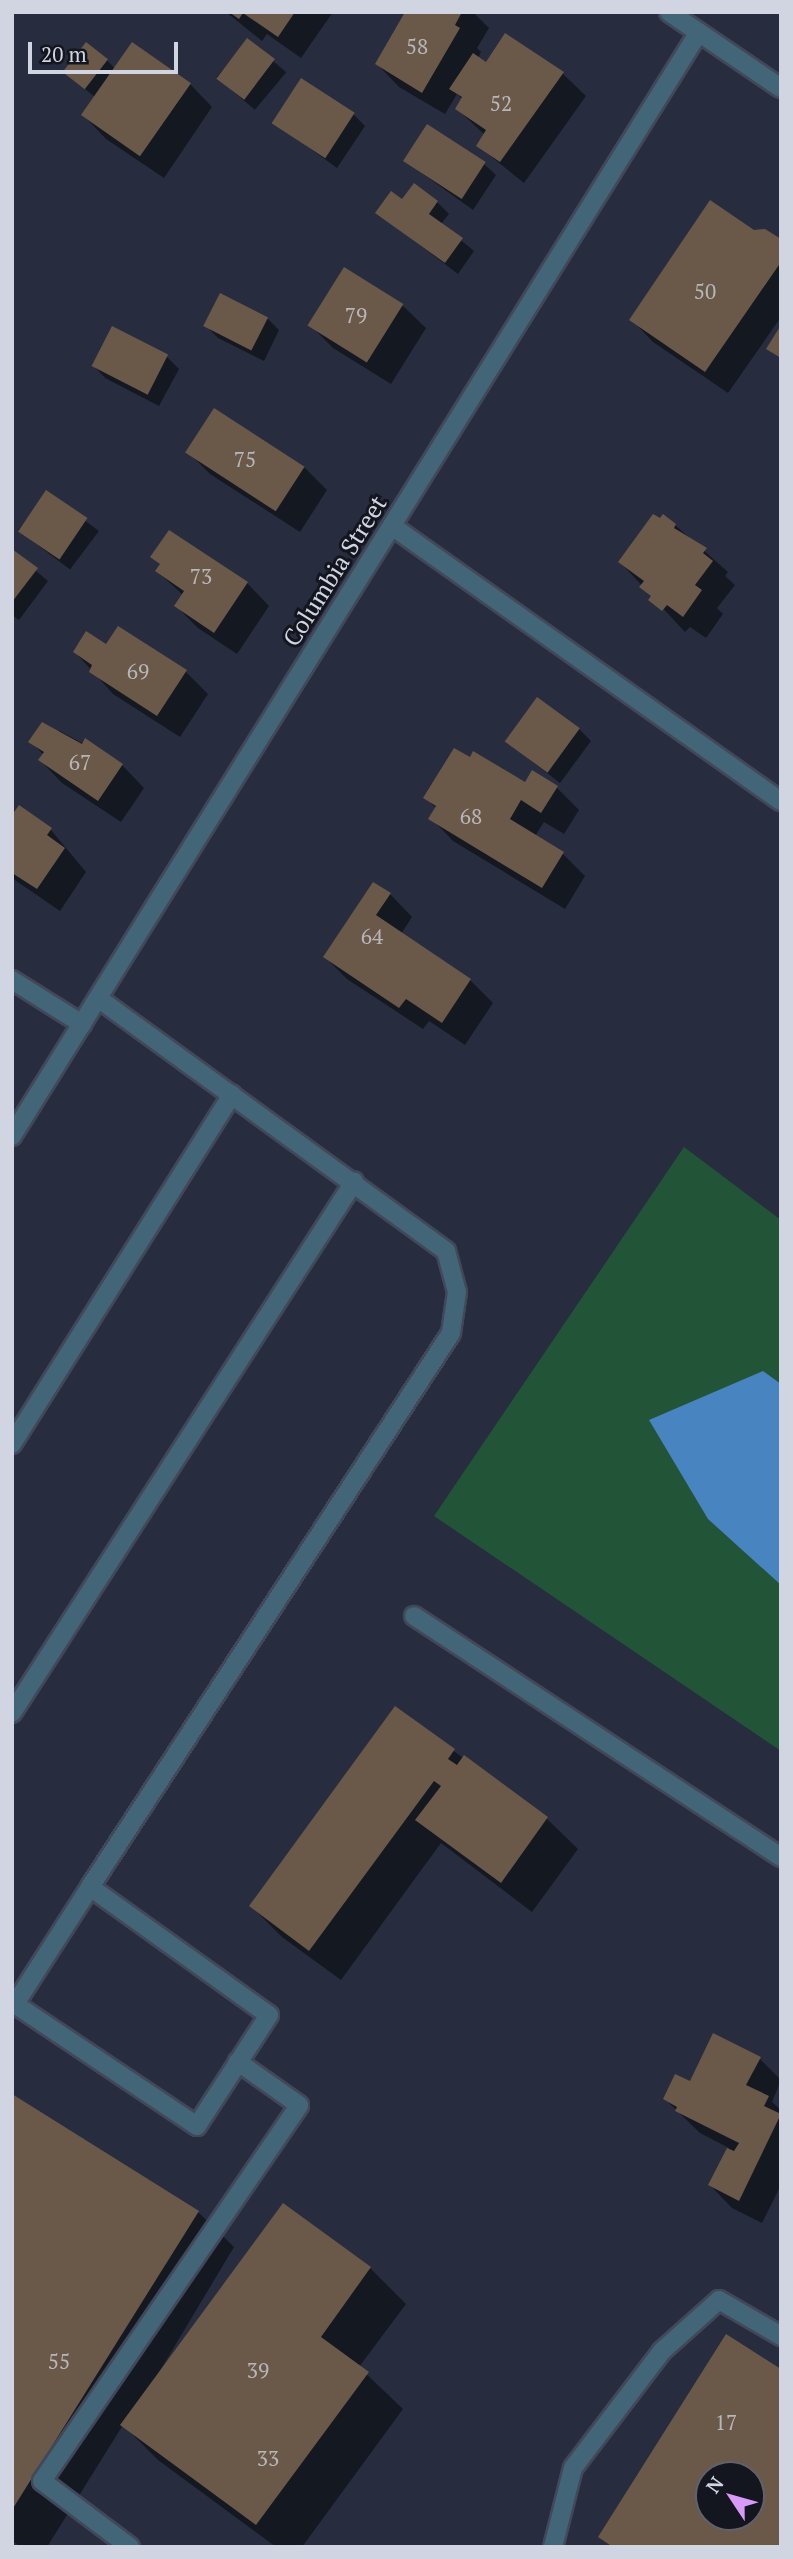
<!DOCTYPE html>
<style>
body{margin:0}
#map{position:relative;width:793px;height:2559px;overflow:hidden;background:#272d3f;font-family:"PT Serif",serif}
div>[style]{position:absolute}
.green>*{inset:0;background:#225438}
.water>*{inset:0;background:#4884c0}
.shadow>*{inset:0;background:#0007;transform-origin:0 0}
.building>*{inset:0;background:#6a5948;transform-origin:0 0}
.roads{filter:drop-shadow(2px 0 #424859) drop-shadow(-2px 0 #424859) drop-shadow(0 2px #424859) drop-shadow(0 -2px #424859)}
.lane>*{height:18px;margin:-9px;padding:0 9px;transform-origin:9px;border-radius:9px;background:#426578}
.street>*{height:18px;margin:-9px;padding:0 9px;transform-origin:9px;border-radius:9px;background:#426578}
span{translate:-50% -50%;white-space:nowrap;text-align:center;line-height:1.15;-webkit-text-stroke:6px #13161e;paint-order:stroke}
.number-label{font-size:21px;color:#b7b6bb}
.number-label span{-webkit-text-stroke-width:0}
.street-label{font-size:24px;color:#d1d5e1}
.frame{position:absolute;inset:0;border:14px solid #d1d5e1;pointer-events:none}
.north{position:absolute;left:695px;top:2461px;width:70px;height:70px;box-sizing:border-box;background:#13161e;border:2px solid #5f626c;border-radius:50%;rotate:306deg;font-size:19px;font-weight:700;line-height:28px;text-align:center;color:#d1d5e1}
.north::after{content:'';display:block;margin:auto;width:24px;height:32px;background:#d89af8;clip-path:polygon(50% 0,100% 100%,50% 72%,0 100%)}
.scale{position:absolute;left:28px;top:42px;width:150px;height:32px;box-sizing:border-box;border:4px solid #d1d5e1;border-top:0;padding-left:9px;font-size:21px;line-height:24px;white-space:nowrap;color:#d1d5e1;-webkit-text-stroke:5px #13161e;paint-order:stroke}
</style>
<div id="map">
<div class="green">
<i style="clip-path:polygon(684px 1147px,781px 1220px,781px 1751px,434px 1516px)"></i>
</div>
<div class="water">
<i style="clip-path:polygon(763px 1371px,781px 1384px,781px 1585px,708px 1519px,649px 1420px)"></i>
</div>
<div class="shadow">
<i style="clip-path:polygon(226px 12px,333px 12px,301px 58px,267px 34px,262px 41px)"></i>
<i style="clip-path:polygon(407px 12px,473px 12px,489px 28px,477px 48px,481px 52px,478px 58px,487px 64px,505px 36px,563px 74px,586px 96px,524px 183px,478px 146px,485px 135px,457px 109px,463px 100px,457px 94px,445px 114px,399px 87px,377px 64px)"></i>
<i style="left:248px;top:40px;width:50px;height:49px;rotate:40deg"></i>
<i style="clip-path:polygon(107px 60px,116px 70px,190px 84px,212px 107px,164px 178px,106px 139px,84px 116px,96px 98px,65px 72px)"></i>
<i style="clip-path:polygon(353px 114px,365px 126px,337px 168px,275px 123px)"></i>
<i style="clip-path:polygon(405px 161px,484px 164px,496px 175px,473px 210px)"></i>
<i style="clip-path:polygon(402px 201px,437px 202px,449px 214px,441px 224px,474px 251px,458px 274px,377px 213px)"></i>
<i style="clip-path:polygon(781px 241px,781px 317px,728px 393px,653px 342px,631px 319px)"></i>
<i style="clip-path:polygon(403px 306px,426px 328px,391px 384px,333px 348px,310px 325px)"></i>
<i style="clip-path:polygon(267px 318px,279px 330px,264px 361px,218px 338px,206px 326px)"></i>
<i style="clip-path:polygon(113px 328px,167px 357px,179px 369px,159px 406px,105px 378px,94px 366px)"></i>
<i style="clip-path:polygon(188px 452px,304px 467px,327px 490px,300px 532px,210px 474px)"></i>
<i style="left:47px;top:492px;width:65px;height:48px;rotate:37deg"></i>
<i style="clip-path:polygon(675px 525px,728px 572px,725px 576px,735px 585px,717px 608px,723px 614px,706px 638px,690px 627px,685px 632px,620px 562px)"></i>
<i style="clip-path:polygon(12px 551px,48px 581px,19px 620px,12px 615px)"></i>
<i style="clip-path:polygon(153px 557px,247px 583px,269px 606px,237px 654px,198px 628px,176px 606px,183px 595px,157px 571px,161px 565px)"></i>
<i style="clip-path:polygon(107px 647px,186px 672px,208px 694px,180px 737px,113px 694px,75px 652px)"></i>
<i style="clip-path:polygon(579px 729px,591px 741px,560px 783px,507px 742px)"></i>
<i style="clip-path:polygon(60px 731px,122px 765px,144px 788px,121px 822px,62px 783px,40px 760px,44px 755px,31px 742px)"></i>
<i style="clip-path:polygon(525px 784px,556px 787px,579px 810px,564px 834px,544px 822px,535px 836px,562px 853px,585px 876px,565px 909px,453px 841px,431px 818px,437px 809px,426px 798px)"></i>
<i style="clip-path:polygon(19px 807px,51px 830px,86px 872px,60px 911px,12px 878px,12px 818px)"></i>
<i style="clip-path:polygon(390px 894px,412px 917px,401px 934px,470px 980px,493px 1003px,465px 1045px,429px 1021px,423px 1029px,347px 979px,325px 957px)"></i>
<i style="clip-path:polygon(396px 1709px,547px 1819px,578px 1849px,532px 1912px,441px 1843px,341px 1980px,282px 1937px,251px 1906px)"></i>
<i style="clip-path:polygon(760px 2059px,781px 2080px,772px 2102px,781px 2110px,781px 2185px,762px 2223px,732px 2208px,710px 2185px,729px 2148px,700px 2133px,665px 2099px,690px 2083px)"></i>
<i style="clip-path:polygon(12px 2096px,198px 2212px,234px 2247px,149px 2389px,284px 2206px,370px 2268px,406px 2304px,359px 2367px,403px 2409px,302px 2547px,276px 2547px,158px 2460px,123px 2425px,47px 2547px,21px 2547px,12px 2541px)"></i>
</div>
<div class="building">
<i style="clip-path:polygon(229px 12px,295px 12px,278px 37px,243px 13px,239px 19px)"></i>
<i style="clip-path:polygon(405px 12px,462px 12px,455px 25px,460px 28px,422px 93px,375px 64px)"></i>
<i style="clip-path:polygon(505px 33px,564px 72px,500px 162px,476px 146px,486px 130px,455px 109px,462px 97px,449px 89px,473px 53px,486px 62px)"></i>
<i style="left:247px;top:38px;width:35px;height:51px;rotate:37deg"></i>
<i style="left:86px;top:42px;width:28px;height:38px;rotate:38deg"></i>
<i style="left:132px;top:42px;width:72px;height:89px;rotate:35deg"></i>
<i style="left:301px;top:78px;width:64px;height:54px;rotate:33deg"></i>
<i style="left:427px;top:124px;width:70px;height:44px;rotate:33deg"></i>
<i style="clip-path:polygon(414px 183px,438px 201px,429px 214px,463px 238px,445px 263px,375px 213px,391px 191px,402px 199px)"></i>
<i style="clip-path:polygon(710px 200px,754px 230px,765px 229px,781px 239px,781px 262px,705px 372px,629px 320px)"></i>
<i style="left:344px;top:267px;width:70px;height:69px;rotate:32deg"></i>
<i style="left:220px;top:293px;width:54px;height:37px;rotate:27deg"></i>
<i style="clip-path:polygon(781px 325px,781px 358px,766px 349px)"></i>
<i style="left:112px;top:326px;width:63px;height:45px;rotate:27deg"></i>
<i style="left:214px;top:408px;width:108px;height:53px;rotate:33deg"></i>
<i style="left:46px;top:490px;width:50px;height:50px;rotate:34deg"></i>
<i style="clip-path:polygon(653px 514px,660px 518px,663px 514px,676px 524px,674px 528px,707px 548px,703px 553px,713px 561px,695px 585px,702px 590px,683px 617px,667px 605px,662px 611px,648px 600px,651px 596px,639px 587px,644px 581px,618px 562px)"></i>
<i style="clip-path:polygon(169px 530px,248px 582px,214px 633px,174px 606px,184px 591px,155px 571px,160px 564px,150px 557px)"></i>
<i style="clip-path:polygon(12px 549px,38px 568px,12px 602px)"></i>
<i style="clip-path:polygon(118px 626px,187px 670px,157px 716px,89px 672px,92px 665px,73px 652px,86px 631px,106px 644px)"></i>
<i style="left:537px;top:697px;width:53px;height:55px;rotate:36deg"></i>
<i style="clip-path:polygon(42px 722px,82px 744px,85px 738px,123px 764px,98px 801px,38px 760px,44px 752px,28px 742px)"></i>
<i style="clip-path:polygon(454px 748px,470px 757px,473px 751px,525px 782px,532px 770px,558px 786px,541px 813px,521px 800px,510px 819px,564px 852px,542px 888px,428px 819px,436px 806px,423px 798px)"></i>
<i style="clip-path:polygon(19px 805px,52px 828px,47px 835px,65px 848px,37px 889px,12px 873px,12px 815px)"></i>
<i style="clip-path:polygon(373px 882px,391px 893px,376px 915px,471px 979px,442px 1023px,406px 999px,399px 1008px,323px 957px)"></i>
<i style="clip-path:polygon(395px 1706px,455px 1749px,448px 1759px,457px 1765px,464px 1755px,548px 1817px,501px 1883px,415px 1820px,441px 1786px,434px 1781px,309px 1951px,249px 1906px)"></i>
<i style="clip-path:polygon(713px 2033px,761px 2057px,746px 2085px,769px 2096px,764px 2106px,781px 2114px,739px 2201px,708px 2185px,727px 2148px,734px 2151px,739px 2143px,675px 2111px,677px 2107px,663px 2099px,675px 2074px,690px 2081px)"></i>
<i style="clip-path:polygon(12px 2094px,199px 2211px,12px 2510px)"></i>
<i style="clip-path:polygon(283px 2203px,371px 2267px,321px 2337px,369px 2372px,256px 2525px,120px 2425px)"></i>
<i style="clip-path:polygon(evenodd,726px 2334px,781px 2369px,781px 2547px,613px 2547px,598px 2537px,726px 2334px,709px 2475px,751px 2475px,751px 2517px,709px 2517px,709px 2475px)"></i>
</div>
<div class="roads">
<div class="lane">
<i style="left:392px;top:526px;width:476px;rotate:35.3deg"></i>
<i style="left:12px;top:1444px;width:413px;rotate:-57.8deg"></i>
<i style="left:414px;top:1616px;width:439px;rotate:33.3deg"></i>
<i style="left:12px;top:1713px;width:632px;rotate:-57.22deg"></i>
<i style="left:90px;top:1887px;width:220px;rotate:35.6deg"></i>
<i style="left:269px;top:2015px;width:132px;rotate:123deg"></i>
<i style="left:197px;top:2126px;width:219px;rotate:-146.2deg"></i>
<i style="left:15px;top:2004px;width:139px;rotate:-57.3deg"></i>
<i style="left:90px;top:1887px;width:661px;rotate:-56.91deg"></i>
<i style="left:451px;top:1333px;width:41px;rotate:-81.7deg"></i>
<i style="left:457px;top:1292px;width:42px;rotate:-105deg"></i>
<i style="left:446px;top:1251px;width:430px;rotate:-144deg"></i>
<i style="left:130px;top:2547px;width:110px;rotate:-143.1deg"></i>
<i style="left:42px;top:2481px;width:455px;rotate:-55.6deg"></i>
<i style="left:299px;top:2105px;width:75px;rotate:-144.8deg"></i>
<i style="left:553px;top:2547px;width:81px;rotate:-75.8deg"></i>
<i style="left:573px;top:2468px;width:147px;rotate:-52.7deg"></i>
<i style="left:662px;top:2351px;width:76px;rotate:-41.8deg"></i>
<i style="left:719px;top:2300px;width:72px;rotate:30.1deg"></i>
</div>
<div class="street">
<i style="left:669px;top:12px;width:135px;rotate:34.2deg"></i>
<i style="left:12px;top:980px;width:83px;rotate:32.2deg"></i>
<i style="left:12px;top:1136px;width:1300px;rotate:-58.11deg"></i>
</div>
</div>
<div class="number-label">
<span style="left:417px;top:46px">58</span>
<span style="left:501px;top:103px">52</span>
<span style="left:705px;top:291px">50</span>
<span style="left:356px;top:315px">79</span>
<span style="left:245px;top:459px">75</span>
<span style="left:201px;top:576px">73</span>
<span style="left:138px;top:671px">69</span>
<span style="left:80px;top:762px">67</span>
<span style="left:471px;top:816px">68</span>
<span style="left:372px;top:936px">64</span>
<span style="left:59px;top:2361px">55</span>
<span style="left:258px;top:2370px">39</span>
<span style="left:726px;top:2422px">17</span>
<span style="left:268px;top:2458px">33</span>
</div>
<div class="street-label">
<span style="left:335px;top:571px;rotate:-58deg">Columbia Street</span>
</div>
<div class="frame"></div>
<div class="north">N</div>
<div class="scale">20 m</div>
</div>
